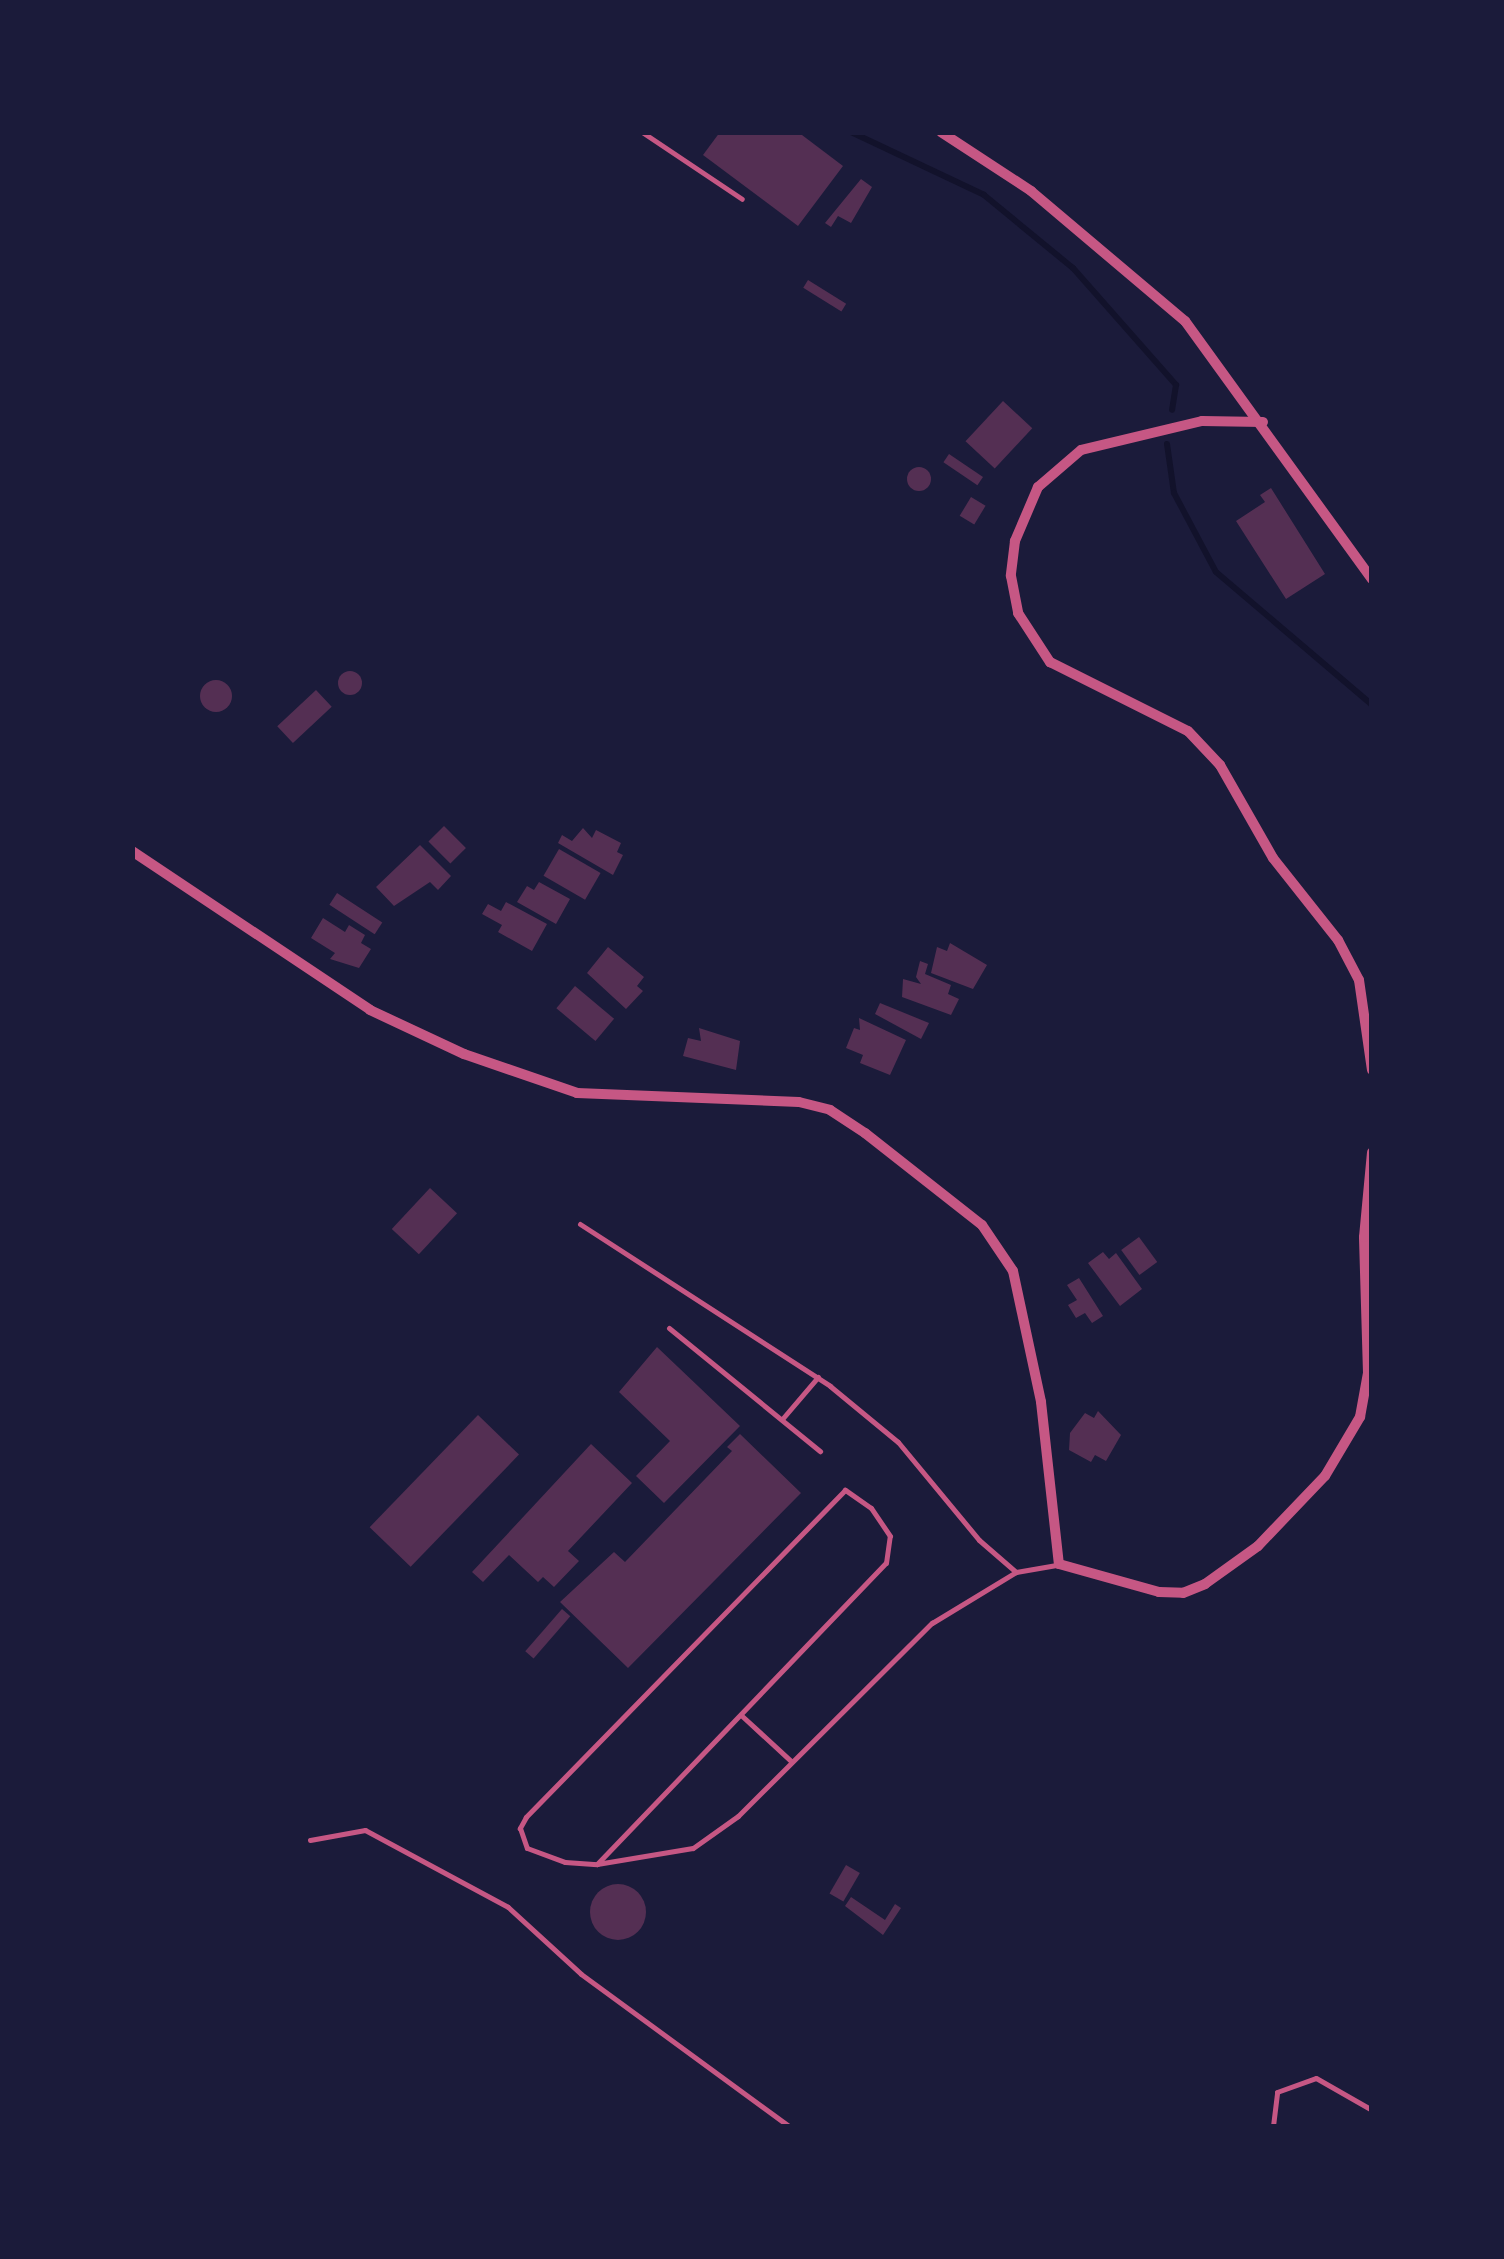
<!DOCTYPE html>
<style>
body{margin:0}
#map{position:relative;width:1504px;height:2259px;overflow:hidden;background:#1b1b3a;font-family:"Times New Roman",serif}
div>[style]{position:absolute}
.stream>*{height:6px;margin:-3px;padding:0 3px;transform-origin:3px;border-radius:3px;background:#12122b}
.building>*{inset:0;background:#542f53;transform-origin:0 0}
.round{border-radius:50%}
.service>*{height:5px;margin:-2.5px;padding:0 2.5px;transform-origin:2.5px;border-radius:2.5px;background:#c65784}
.minor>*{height:10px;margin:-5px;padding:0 5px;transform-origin:5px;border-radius:5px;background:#c65784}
span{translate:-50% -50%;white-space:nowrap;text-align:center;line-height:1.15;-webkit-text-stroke:9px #1b1b3a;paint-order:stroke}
.frame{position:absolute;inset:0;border:135px solid #1b1b3a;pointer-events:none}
</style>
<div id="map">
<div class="stream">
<i style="left:851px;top:132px;width:147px;rotate:25.3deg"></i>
<i style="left:984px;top:195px;width:115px;rotate:39.4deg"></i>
<i style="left:1073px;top:268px;width:156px;rotate:48.6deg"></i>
<i style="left:1176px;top:385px;width:25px;rotate:99deg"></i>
<i style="left:1167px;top:444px;width:49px;rotate:81.9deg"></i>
<i style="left:1174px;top:493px;width:89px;rotate:62deg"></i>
<i style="left:1216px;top:572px;width:205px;rotate:40.4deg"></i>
</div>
<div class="building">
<i style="clip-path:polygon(720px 132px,798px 132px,843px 166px,798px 226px,703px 155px)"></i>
<i style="clip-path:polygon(861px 179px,872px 187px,851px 223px,838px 216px,831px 227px,825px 223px)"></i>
<i style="left:808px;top:280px;width:45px;height:9px;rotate:32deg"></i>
<i style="left:1003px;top:401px;width:40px;height:55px;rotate:43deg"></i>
<i style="left:949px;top:454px;width:41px;height:10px;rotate:34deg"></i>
<i class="round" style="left:907px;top:467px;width:24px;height:24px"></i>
<i style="clip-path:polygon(1271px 488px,1325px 574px,1286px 599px,1236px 521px,1265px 502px,1260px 495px)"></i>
<i style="left:971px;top:497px;width:17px;height:22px;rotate:31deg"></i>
<i class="round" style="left:338px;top:671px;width:24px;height:24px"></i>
<i class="round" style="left:200px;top:680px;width:32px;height:32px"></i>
<i style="left:316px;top:690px;width:23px;height:53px;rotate:47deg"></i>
<i style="left:444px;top:826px;width:31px;height:22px;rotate:45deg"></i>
<i style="clip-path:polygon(583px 828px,592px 838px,596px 830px,621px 843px,617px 852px,623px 855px,613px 875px,558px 843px,562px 835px,572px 841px)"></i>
<i style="clip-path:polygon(420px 845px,451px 876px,438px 890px,430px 882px,394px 906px,376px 887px)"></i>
<i style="left:559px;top:849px;width:48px;height:31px;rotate:30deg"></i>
<i style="clip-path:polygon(539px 882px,570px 899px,556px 924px,517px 902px,527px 886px,534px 890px)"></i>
<i style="left:337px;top:893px;width:54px;height:14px;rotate:33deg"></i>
<i style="clip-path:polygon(506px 902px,547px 924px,532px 951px,498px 932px,502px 925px,482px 914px,488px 904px,501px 911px)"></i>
<i style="clip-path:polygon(323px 918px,345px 932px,349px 925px,365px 935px,361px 943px,371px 949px,359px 968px,330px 959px,335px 953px,311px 938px)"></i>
<i style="clip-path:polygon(950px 943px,987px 965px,973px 989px,931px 973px,937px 947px,947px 951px)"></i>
<i style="clip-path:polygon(608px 947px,644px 977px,637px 986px,643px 991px,626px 1009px,587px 973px)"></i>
<i style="clip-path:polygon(920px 961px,928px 964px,925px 974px,951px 985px,948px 994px,959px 999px,951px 1015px,902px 997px,903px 979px,921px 984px,916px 977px)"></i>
<i style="left:575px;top:986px;width:51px;height:29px;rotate:40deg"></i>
<i style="clip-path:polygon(880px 1003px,929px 1023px,921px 1039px,875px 1014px)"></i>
<i style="clip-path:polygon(859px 1018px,906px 1040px,890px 1075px,860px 1063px,863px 1055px,846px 1048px,854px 1028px,860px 1030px)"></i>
<i style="clip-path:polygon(699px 1028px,740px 1041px,736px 1070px,683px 1056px,688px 1038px,701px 1041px)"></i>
<i style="left:430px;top:1188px;width:37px;height:56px;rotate:43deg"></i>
<i style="left:1139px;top:1237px;width:31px;height:22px;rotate:54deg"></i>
<i style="clip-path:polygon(1103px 1252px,1109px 1259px,1116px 1253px,1142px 1289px,1120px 1306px,1088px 1263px)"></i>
<i style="clip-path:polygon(1079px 1278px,1103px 1316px,1092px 1323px,1085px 1313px,1076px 1318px,1068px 1305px,1077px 1300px,1067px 1285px)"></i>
<i style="clip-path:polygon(657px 1347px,740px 1426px,664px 1503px,636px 1476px,670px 1441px,619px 1392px)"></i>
<i style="clip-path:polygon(1098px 1411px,1121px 1435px,1106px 1461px,1095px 1455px,1091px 1462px,1069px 1450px,1070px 1433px,1085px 1413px,1094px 1418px)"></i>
<i style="left:478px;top:1415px;width:57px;height:156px;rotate:44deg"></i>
<i style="clip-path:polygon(740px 1434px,801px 1493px,628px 1668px,560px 1602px,614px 1552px,625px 1562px,732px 1451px,727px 1447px)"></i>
<i style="clip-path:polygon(591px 1444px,632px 1483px,568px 1551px,579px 1561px,554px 1587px,543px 1577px,538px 1582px,509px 1555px,483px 1582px,472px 1572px)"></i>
<i style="left:562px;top:1609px;width:11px;height:56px;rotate:41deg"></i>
<i style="left:846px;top:1865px;width:16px;height:33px;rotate:30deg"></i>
<i class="round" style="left:590px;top:1884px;width:56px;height:56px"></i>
<i style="clip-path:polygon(851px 1897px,885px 1920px,895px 1904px,901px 1908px,883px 1935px,845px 1906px)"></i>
</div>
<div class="service">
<i style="left:642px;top:132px;width:120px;rotate:33.8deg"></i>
<i style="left:580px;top:1224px;width:298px;rotate:32.9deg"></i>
<i style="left:830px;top:1386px;width:88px;rotate:39.5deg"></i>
<i style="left:898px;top:1442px;width:127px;rotate:50.4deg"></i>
<i style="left:979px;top:1540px;width:49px;rotate:40.9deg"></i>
<i style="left:669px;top:1328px;width:195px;rotate:39.2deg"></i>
<i style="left:783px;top:1418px;width:54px;rotate:-49.5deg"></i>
<i style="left:742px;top:1716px;width:67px;rotate:42.6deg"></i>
<i style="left:310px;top:1840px;width:56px;rotate:-10.3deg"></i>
<i style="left:365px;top:1830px;width:162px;rotate:28.3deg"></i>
<i style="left:508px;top:1907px;width:99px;rotate:42.5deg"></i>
<i style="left:581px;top:1974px;width:258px;rotate:36.2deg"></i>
<i style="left:597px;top:1864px;width:417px;rotate:-46.2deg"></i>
<i style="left:886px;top:1563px;width:27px;rotate:-82deg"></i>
<i style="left:890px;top:1536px;width:34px;rotate:-124deg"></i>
<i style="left:871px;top:1508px;width:32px;rotate:-145deg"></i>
<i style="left:845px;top:1490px;width:457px;rotate:134.3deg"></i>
<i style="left:526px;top:1817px;width:13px;rotate:119deg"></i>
<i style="left:520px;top:1828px;width:21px;rotate:71deg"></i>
<i style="left:527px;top:1848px;width:40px;rotate:20.2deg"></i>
<i style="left:565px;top:1862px;width:32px;rotate:4deg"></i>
<i style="left:597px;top:1864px;width:97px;rotate:-9.5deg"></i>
<i style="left:693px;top:1848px;width:55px;rotate:-35.4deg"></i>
<i style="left:738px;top:1816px;width:274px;rotate:-44.9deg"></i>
<i style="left:932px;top:1623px;width:98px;rotate:-31.3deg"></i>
<i style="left:1016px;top:1572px;width:41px;rotate:-9.9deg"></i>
<i style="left:1273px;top:2126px;width:34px;rotate:-83deg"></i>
<i style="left:1277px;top:2092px;width:41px;rotate:-19.7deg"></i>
<i style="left:1316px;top:2078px;width:64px;rotate:29.7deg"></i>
</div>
<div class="minor">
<i style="left:941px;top:132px;width:108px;rotate:33.2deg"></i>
<i style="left:1031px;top:191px;width:202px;rotate:40.2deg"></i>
<i style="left:1185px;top:321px;width:319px;rotate:54.1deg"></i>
<i style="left:1263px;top:422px;width:61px;rotate:-179.1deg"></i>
<i style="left:1202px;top:421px;width:124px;rotate:166.5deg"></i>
<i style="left:1081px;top:450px;width:57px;rotate:139.3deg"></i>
<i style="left:1038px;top:487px;width:59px;rotate:113.1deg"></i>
<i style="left:1015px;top:541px;width:35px;rotate:97deg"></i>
<i style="left:1011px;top:576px;width:38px;rotate:79deg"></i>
<i style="left:1018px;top:613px;width:59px;rotate:56.9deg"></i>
<i style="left:1050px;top:662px;width:154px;rotate:26.6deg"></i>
<i style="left:1188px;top:731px;width:47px;rotate:46.7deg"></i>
<i style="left:1220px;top:765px;width:107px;rotate:60.3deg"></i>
<i style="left:1273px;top:858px;width:105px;rotate:51.6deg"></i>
<i style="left:1338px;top:940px;width:45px;rotate:62.3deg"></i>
<i style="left:1359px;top:980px;width:91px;rotate:81.8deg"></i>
<i style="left:132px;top:851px;width:286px;rotate:33.7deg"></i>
<i style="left:370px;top:1010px;width:104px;rotate:25.1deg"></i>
<i style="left:464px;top:1054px;width:120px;rotate:19deg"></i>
<i style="left:577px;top:1093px;width:222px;rotate:2.3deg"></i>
<i style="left:799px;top:1102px;width:32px;rotate:14deg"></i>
<i style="left:830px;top:1110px;width:42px;rotate:33.3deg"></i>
<i style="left:865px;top:1133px;width:149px;rotate:38.2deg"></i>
<i style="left:982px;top:1225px;width:55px;rotate:56deg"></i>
<i style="left:1013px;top:1271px;width:134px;rotate:77.9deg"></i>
<i style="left:1041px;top:1402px;width:163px;rotate:83.7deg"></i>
<i style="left:1059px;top:1564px;width:104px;rotate:15.6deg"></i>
<i style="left:1159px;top:1592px;width:24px;rotate:2deg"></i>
<i style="left:1183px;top:1593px;width:24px;rotate:-22deg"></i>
<i style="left:1205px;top:1584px;width:65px;rotate:-35.6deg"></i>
<i style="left:1258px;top:1546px;width:97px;rotate:-46.3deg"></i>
<i style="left:1325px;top:1476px;width:69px;rotate:-59.3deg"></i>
<i style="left:1360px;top:1417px;width:45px;rotate:-79.7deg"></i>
<i style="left:1368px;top:1373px;width:136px;rotate:-91.7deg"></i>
<i style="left:1364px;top:1237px;width:85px;rotate:-84.6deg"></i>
</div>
<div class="frame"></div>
</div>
